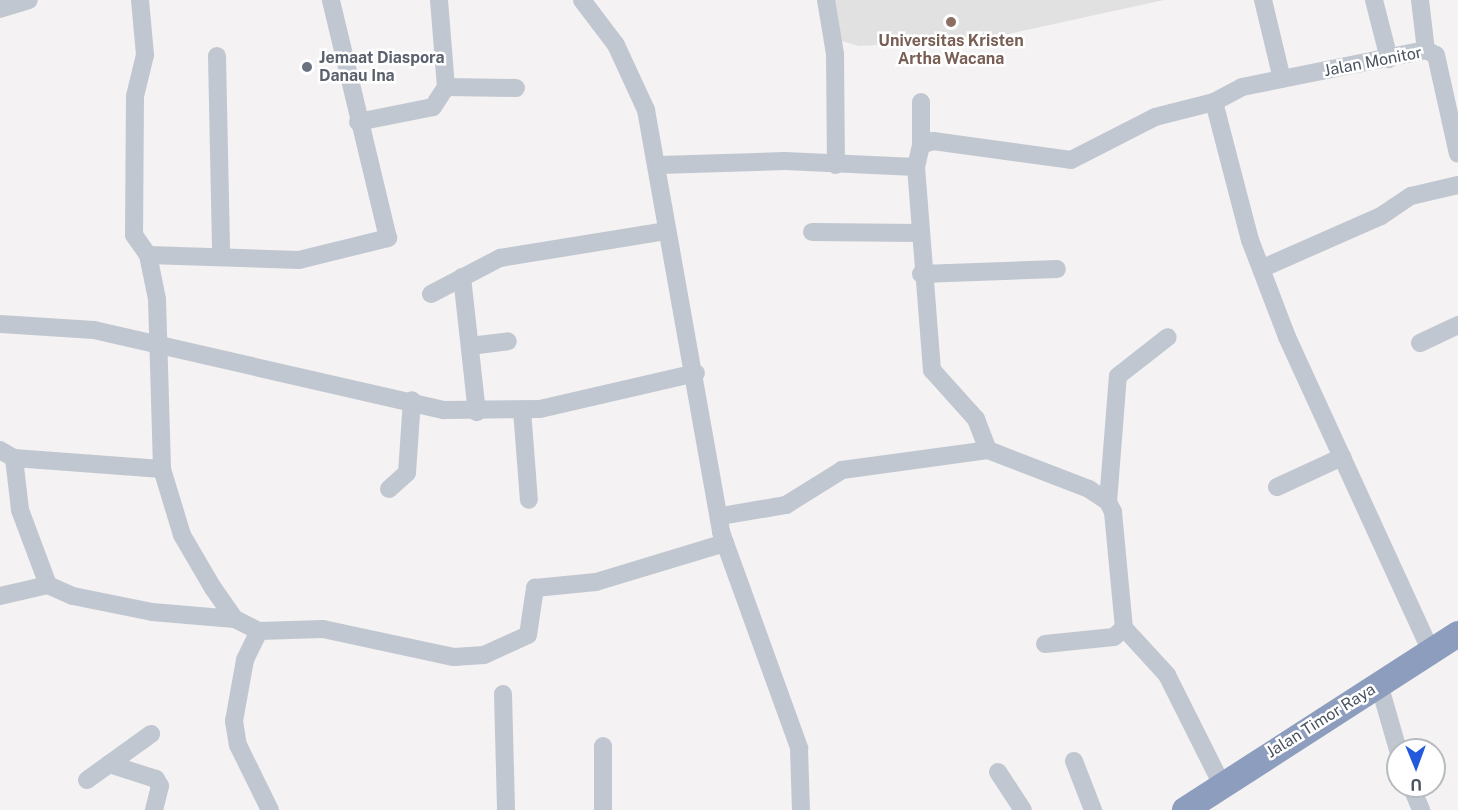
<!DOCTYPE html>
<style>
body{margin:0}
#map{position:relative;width:1458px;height:810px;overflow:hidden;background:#f4f2f2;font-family:"Public Sans",sans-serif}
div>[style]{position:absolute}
.education>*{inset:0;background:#e2e1e1}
.minor>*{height:18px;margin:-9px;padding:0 9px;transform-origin:9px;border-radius:9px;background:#c1c7d0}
.highway>*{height:26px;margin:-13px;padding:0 13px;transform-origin:13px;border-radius:13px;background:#8d9dbe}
.dots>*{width:16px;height:16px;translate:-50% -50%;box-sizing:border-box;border:3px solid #fff;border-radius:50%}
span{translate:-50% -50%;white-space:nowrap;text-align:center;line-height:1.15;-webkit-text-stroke:5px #fff;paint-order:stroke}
.education-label{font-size:16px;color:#785e54;font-weight:700}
.worship-label{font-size:16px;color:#5b616d;font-weight:700}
.left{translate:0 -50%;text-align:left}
.street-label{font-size:16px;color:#4a525f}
.north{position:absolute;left:1386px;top:738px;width:60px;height:60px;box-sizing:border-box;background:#fff;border:2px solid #b7babf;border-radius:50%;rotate:179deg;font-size:16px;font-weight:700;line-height:24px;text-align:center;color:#4a525f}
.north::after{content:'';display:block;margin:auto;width:21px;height:27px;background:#235add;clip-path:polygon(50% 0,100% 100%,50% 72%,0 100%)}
</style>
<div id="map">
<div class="education">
<i style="clip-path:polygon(830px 0,1164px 0,990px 38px,859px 46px,838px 40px)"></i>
</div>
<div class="minor">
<i style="left:140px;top:0;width:55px;rotate:84.8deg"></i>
<i style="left:145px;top:55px;width:42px;rotate:103.7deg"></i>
<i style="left:135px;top:96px;width:139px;rotate:90.4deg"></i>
<i style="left:134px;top:235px;width:24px;rotate:55deg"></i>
<i style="left:148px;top:255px;width:45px;rotate:78.4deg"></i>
<i style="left:157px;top:299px;width:170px;rotate:88.3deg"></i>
<i style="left:162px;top:469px;width:69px;rotate:73.1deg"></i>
<i style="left:182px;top:535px;width:61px;rotate:59.7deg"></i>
<i style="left:213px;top:588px;width:38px;rotate:55deg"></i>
<i style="left:235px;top:619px;width:27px;rotate:27deg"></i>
<i style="left:259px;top:631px;width:32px;rotate:116deg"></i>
<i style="left:245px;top:660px;width:62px;rotate:100.2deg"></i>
<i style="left:234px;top:721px;width:24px;rotate:81deg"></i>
<i style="left:238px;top:745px;width:72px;rotate:63.8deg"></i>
<i style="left:439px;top:0;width:87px;rotate:85.4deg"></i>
<i style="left:446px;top:87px;width:70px;rotate:0.8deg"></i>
<i style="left:582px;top:0;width:56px;rotate:52.9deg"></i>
<i style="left:616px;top:45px;width:72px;rotate:65.2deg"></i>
<i style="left:646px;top:110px;width:429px;rotate:79.9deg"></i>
<i style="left:721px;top:532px;width:230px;rotate:70.1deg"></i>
<i style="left:799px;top:748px;width:62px;rotate:88.2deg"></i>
<i style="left:826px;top:0;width:55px;rotate:80.5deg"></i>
<i style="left:835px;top:54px;width:111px;rotate:89.5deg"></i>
<i style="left:1263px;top:0;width:81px;rotate:76.5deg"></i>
<i style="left:1374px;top:0;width:61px;rotate:75.7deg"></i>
<i style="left:1420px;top:0;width:50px;rotate:83.2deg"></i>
<i style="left:0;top:9px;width:30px;rotate:-17deg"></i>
<i style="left:217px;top:56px;width:198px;rotate:88.8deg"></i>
<i style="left:921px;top:102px;width:43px;rotate:90deg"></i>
<i style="left:1214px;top:102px;width:143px;rotate:75.4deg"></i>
<i style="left:1250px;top:240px;width:104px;rotate:69.1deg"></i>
<i style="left:1287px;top:337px;width:343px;rotate:65.4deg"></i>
<i style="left:358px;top:122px;width:76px;rotate:-11.3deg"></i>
<i style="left:433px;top:107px;width:24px;rotate:-57deg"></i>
<i style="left:660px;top:165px;width:125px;rotate:-1.8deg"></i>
<i style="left:785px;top:161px;width:131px;rotate:2.6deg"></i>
<i style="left:916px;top:167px;width:204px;rotate:85.5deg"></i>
<i style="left:932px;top:370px;width:66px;rotate:48.1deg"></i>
<i style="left:976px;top:419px;width:33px;rotate:69deg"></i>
<i style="left:916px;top:167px;width:23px;rotate:-77deg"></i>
<i style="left:921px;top:145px;width:13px;rotate:-18deg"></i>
<i style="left:933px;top:141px;width:139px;rotate:7.8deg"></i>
<i style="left:1071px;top:160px;width:94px;rotate:-27.1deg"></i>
<i style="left:1155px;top:117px;width:61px;rotate:-14.3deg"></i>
<i style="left:1214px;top:102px;width:32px;rotate:-28deg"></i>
<i style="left:1242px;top:87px;width:188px;rotate:-11.4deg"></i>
<i style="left:1426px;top:50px;width:11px;rotate:27deg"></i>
<i style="left:1436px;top:55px;width:101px;rotate:77.5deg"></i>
<i style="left:812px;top:232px;width:107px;rotate:0.5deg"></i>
<i style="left:148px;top:255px;width:151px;rotate:1.9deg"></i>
<i style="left:299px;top:260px;width:92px;rotate:-13.9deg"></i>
<i style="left:388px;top:238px;width:245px;rotate:-103.5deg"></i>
<i style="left:1263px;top:268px;width:129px;rotate:-23.8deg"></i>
<i style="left:1381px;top:216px;width:36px;rotate:-34deg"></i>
<i style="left:1411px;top:196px;width:48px;rotate:-13.2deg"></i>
<i style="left:921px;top:274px;width:136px;rotate:-2.1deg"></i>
<i style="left:462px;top:277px;width:136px;rotate:83.7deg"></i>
<i style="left:431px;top:294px;width:78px;rotate:-27.6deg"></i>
<i style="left:500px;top:258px;width:169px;rotate:-9.2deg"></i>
<i style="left:0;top:324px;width:94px;rotate:3.7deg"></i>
<i style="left:94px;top:330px;width:359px;rotate:12.9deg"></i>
<i style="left:444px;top:410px;width:96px;rotate:-0.6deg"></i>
<i style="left:540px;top:409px;width:160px;rotate:-13deg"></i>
<i style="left:1420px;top:343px;width:42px;rotate:-25.3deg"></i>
<i style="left:470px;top:346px;width:38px;rotate:-7deg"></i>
<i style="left:522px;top:410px;width:90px;rotate:85.6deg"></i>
<i style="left:0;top:450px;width:16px;rotate:30deg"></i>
<i style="left:14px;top:458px;width:148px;rotate:4.3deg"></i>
<i style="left:14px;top:458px;width:52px;rotate:83.4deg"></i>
<i style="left:20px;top:510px;width:80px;rotate:69.5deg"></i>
<i style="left:48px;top:585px;width:27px;rotate:24deg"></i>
<i style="left:73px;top:596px;width:81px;rotate:11.4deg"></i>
<i style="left:152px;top:612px;width:83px;rotate:4.8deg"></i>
<i style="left:1277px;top:487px;width:72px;rotate:-24.8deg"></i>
<i style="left:389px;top:489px;width:24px;rotate:-42deg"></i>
<i style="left:407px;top:473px;width:73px;rotate:-86.1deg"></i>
<i style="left:1108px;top:502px;width:126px;rotate:-85.5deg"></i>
<i style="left:1118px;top:376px;width:63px;rotate:-38deg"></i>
<i style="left:721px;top:516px;width:66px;rotate:-9.6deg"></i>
<i style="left:786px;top:505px;width:66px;rotate:-32deg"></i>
<i style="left:842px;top:470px;width:147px;rotate:-7.8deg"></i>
<i style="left:988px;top:450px;width:108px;rotate:21.1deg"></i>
<i style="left:1089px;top:489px;width:23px;rotate:34deg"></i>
<i style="left:1108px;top:502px;width:11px;rotate:63deg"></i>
<i style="left:1113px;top:512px;width:117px;rotate:84.6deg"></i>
<i style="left:1124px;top:628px;width:64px;rotate:47.5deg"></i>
<i style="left:1167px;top:675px;width:123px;rotate:63.4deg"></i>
<i style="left:0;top:596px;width:49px;rotate:-12.9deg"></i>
<i style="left:259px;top:631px;width:64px;rotate:-1.8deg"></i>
<i style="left:323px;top:629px;width:134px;rotate:12.1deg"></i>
<i style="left:454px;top:657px;width:30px;rotate:-4deg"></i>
<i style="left:484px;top:655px;width:48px;rotate:-24.4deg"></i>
<i style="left:528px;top:635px;width:48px;rotate:-81.5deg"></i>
<i style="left:535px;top:588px;width:61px;rotate:-5.6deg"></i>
<i style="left:596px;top:582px;width:135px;rotate:-16.8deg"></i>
<i style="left:1045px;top:644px;width:69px;rotate:-5.8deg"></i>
<i style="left:1114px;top:637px;width:13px;rotate:-42deg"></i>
<i style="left:1379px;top:684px;width:69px;rotate:73.9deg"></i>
<i style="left:503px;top:694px;width:116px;rotate:88.5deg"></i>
<i style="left:603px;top:746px;width:64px;rotate:90deg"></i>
<i style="left:1074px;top:761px;width:53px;rotate:68.8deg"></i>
<i style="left:109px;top:764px;width:49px;rotate:17.7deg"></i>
<i style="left:156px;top:779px;width:8px;rotate:60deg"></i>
<i style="left:160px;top:786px;width:25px;rotate:104deg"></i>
<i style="left:998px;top:772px;width:45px;rotate:56.7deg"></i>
<i style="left:87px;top:780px;width:79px;rotate:-35.7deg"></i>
<i style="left:1411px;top:786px;width:26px;rotate:67deg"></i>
</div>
<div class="highway">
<i style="left:1185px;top:810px;width:325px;rotate:-32.8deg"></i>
</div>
<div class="dots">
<i style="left:951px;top:22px;background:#8d6e63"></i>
<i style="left:307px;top:67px;background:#6b7280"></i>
</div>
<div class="education-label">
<span style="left:951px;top:50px">Universitas Kristen<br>Artha Wacana</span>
</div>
<div class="worship-label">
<span class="left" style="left:319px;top:67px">Jemaat Diaspora<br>Danau Ina</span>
</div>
<div class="street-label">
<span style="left:1373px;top:62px;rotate:-11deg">Jalan Monitor</span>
<span style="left:1321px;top:721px;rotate:-32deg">Jalan Timor Raya</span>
</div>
<div class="north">U</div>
</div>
